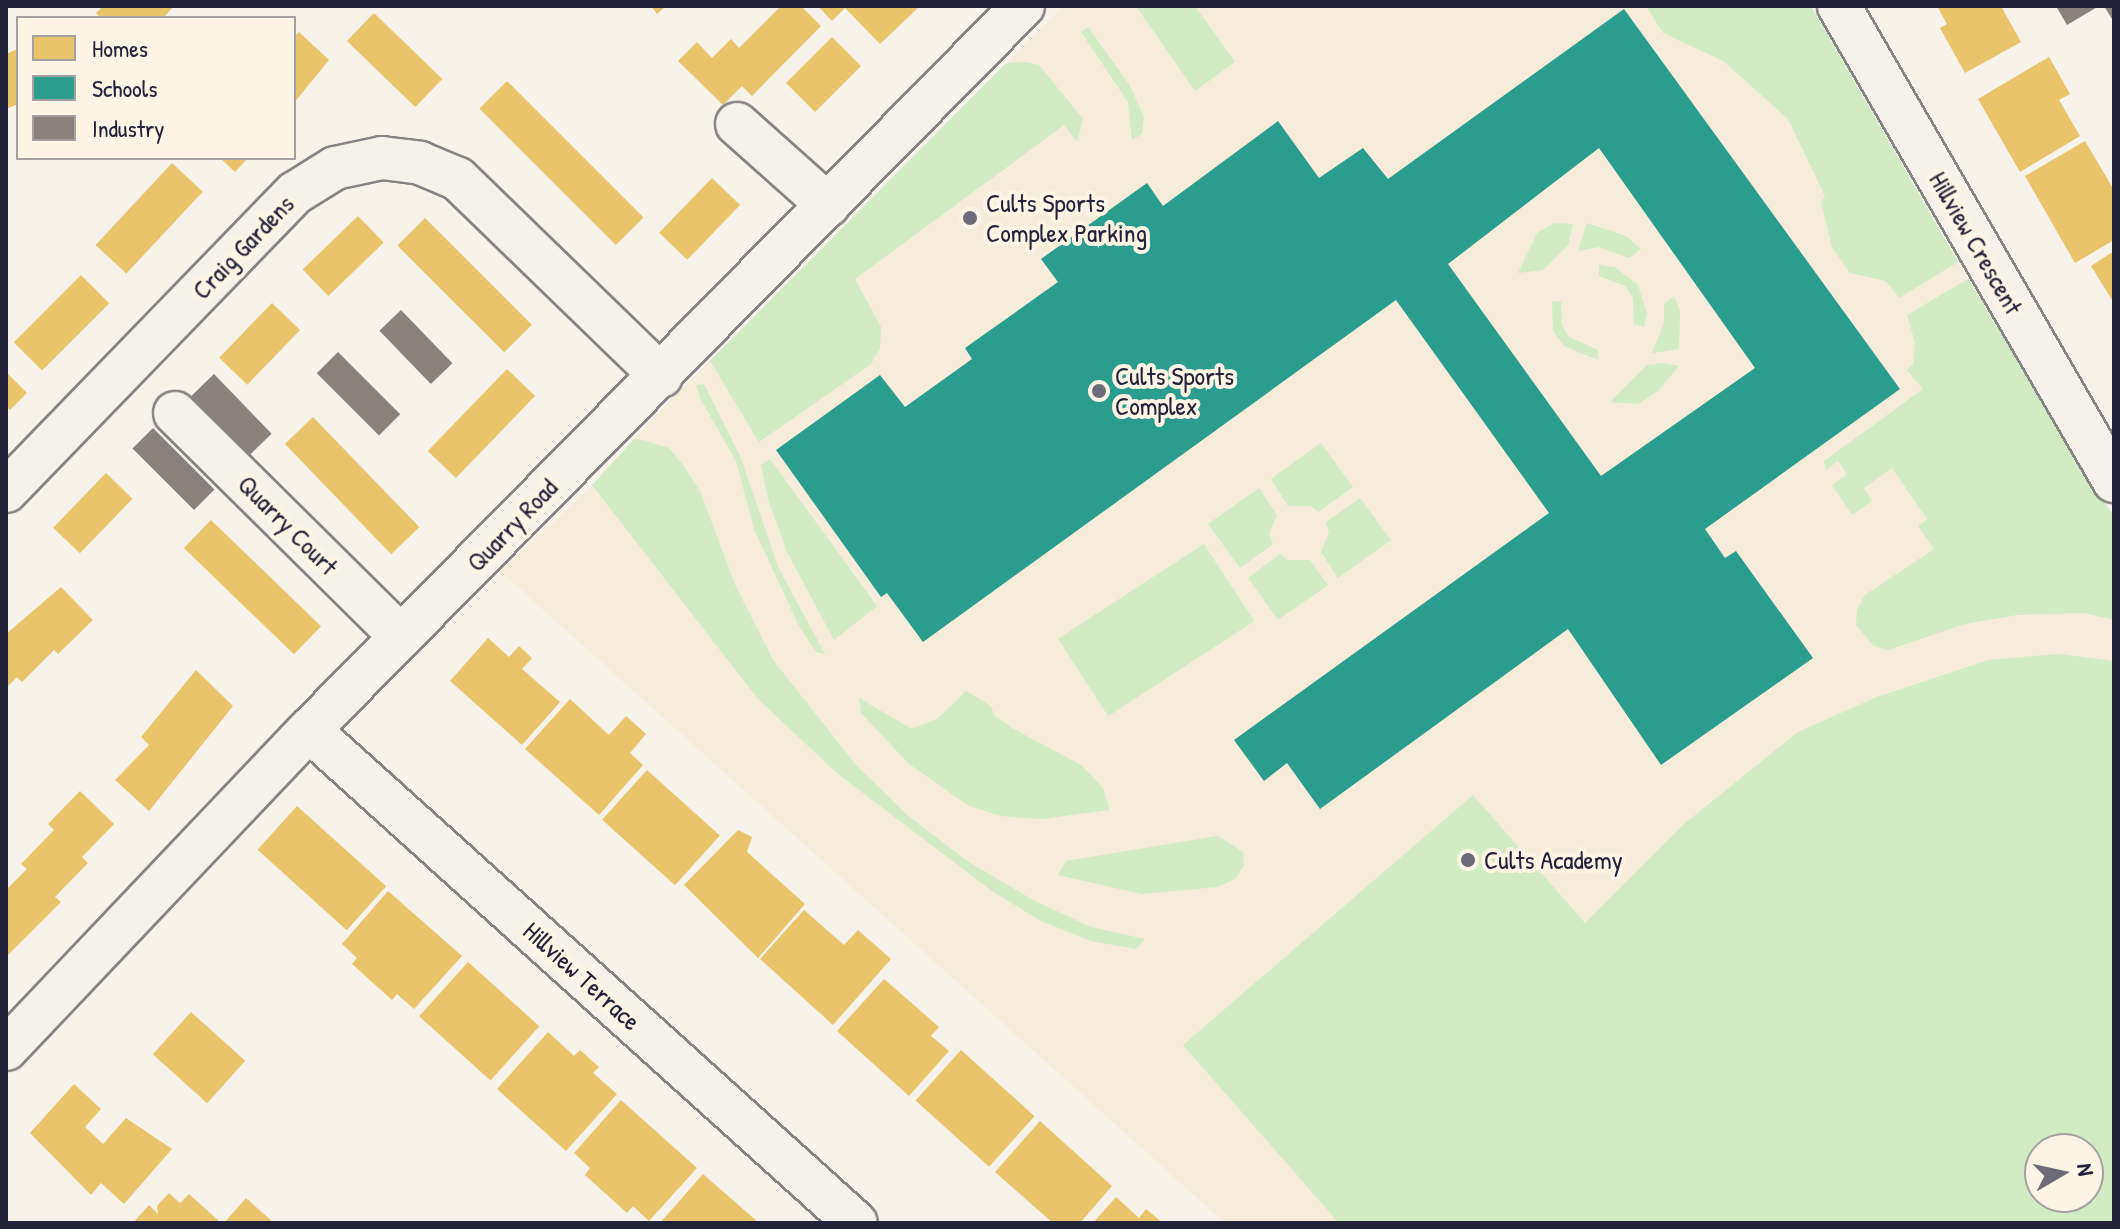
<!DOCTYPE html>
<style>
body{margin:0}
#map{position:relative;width:2120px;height:1229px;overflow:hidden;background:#f7f3ea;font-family:"Patrick Hand",sans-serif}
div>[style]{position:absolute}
.built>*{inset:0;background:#f5ecda}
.green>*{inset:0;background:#d2ebc3;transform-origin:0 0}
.homes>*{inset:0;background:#e9c46a;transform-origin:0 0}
.schools>*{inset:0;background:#2a9d8f}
.industry>*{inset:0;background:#8a817c;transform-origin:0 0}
.roads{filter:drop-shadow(2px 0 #868485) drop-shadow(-2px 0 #868485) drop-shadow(0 2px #868485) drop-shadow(0 -2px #868485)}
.minor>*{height:42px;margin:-21px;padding:0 21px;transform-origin:21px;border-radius:21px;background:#f5f2ec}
.dots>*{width:22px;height:22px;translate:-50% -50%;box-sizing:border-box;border:4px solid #fcf5e5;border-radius:50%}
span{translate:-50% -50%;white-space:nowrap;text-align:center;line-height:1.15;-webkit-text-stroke:8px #fcf5e5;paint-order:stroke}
.poi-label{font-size:26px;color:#22223b}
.left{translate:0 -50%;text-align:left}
.street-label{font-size:26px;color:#22223b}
.frame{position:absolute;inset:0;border:8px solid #22223b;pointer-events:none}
.legend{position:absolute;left:16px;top:16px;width:280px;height:144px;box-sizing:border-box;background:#fcf5e5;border:2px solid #a5a1a1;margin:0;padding:10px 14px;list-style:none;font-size:24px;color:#22223b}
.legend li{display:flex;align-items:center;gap:16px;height:40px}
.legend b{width:40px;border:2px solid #a5a1a1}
.north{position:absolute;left:2024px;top:1133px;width:80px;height:80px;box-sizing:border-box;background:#fcf5e5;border:2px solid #a5a1a1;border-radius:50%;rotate:81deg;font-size:22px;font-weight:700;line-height:32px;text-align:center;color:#22223b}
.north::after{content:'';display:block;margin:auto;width:28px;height:36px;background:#6d6b78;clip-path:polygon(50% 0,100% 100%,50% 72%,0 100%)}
</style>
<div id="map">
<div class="built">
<i style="clip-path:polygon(evenodd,1064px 6px,1811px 6px,1958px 262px,2114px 517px,2114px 1223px,1225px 1223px,500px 571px,589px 489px,664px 407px,1064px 6px,2040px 1149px,2088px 1149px,2088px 1197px,2040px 1197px,2040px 1149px)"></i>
</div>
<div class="green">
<i style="clip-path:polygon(1136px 6px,1195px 6px,1235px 62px,1195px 91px)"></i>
<i style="clip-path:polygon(1646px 6px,1811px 6px,1958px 262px,1899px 298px,1886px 281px,1850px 273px,1832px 247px,1821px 202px,1825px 196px,1788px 119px,1723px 61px,1663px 33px)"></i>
<i style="clip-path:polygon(1088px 27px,1129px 84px,1144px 117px,1142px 134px,1132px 140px,1128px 102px,1081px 32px)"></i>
<i style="clip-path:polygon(1024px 62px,1039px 65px,1083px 119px,1077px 142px,1064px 125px,855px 279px,881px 327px,880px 348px,871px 364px,759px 442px,710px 361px,1006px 63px)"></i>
<i style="clip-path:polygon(1555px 223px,1573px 224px,1568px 245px,1543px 270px,1518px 273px,1537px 233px)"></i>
<i style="clip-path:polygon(1587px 223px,1626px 236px,1641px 249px,1629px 258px,1599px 247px,1578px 251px)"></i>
<i style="clip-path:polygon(1599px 265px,1615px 267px,1638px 285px,1647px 314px,1644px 327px,1634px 324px,1633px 298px,1625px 286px,1599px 276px)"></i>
<i style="clip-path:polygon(1968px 279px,2114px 517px,2114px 620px,2084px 613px,2017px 615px,1965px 624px,1888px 650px,1874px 646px,1856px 625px,1857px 610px,1865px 595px,1934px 549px,1918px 526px,1927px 519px,1892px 468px,1864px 488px,1872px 501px,1852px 515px,1832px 485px,1847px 474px,1838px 461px,1826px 470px,1824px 461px,1923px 389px,1907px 370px,1913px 365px,1915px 343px,1907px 315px)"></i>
<i style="clip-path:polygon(1674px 296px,1680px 311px,1679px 349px,1652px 353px,1664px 323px,1664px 304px)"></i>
<i style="clip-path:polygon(1552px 301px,1561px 302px,1562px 325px,1569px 337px,1598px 350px,1598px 360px,1564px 346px,1553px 331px)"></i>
<i style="clip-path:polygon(1664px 363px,1679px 366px,1658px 391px,1638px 404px,1610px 402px,1647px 365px)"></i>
<i style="clip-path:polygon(704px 384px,741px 458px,778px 567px,825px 654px,816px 652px,799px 626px,754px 529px,736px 461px,700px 398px,696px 385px)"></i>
<i style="clip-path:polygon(635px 438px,669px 448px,683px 465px,700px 491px,736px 587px,773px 660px,856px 765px,906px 814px,967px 861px,1033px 900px,1091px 927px,1145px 939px,1136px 949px,1091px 941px,1039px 920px,992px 891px,838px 774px,758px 699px,592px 485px)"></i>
<i style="clip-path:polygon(1321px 443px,1353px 487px,1318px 512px,1311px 506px,1288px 506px,1271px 479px)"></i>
<i style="clip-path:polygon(770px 459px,877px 606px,834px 640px,787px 552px,768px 499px,761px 465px)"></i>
<i style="clip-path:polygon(1259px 488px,1277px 515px,1269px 534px,1273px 544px,1240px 568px,1208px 524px)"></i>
<i style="clip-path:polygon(1360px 498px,1391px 540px,1338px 578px,1321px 552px,1329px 533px,1326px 522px)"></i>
<i style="left:1204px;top:544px;width:92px;height:174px;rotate:57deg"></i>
<i style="clip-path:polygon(1280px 554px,1288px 560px,1310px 560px,1328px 585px,1278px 620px,1248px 578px)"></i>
<i style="clip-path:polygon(evenodd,2059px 654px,2114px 661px,2114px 1223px,1339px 1223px,1183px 1045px,1473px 795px,1585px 923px,1684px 824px,1798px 732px,1877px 697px,1988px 660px,2059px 654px,2040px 1149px,2088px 1149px,2088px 1197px,2040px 1197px,2040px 1149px)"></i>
<i style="clip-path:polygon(966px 691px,991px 706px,994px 715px,1012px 728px,1081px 765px,1103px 788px,1110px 810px,1041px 819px,1001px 816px,969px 806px,909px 764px,861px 713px,859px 698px,912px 729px,937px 719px)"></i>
<i style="clip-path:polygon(1218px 836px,1243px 852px,1244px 866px,1235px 879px,1217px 887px,1142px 894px,1058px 875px,1066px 861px)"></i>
</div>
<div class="homes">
<i style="clip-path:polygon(103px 6px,174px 6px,163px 18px,101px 18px,96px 13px)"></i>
<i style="clip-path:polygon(651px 6px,666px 6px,657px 14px)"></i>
<i style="clip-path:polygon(781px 6px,801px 6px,821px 26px,752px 96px,742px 86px,723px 105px,678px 61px,697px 42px,712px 58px,731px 39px,739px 48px)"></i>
<i style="clip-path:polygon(818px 6px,920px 6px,880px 44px,845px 8px,832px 21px)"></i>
<i style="clip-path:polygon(1937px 6px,2001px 6px,2021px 42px,1965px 73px,1940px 28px,1947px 24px)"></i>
<i style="left:374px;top:13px;width:95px;height:39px;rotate:44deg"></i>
<i style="clip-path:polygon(299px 32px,329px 60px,294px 103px,294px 37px)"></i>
<i style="left:832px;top:37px;width:41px;height:65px;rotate:45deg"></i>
<i style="clip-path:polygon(18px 49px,18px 104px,6px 109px,6px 54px)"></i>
<i style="clip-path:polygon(2049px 57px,2070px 94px,2059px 100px,2080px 136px,2020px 172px,1978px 99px)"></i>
<i style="left:507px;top:81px;width:193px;height:39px;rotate:45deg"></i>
<i style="clip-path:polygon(2085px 141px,2114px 190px,2114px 240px,2075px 263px,2025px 176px)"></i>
<i style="clip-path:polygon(220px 158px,248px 158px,235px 172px)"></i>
<i style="left:172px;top:163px;width:42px;height:112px;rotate:43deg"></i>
<i style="left:712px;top:178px;width:39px;height:76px;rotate:44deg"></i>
<i style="left:358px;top:216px;width:37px;height:77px;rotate:46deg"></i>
<i style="left:425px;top:218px;width:151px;height:39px;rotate:45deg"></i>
<i style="clip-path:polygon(2114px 251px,2114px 303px,2091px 266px)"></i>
<i style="left:81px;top:275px;width:40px;height:95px;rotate:45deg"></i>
<i style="left:272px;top:303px;width:39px;height:76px;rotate:44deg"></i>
<i style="left:507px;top:369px;width:39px;height:114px;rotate:44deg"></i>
<i style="clip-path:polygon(6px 372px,27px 393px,10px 410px,6px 405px)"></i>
<i style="left:313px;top:417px;width:153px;height:39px;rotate:46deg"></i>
<i style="left:106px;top:473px;width:37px;height:76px;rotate:44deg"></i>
<i style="left:211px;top:520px;width:153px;height:39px;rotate:44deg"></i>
<i style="clip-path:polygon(61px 587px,93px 620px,58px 654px,54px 650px,22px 682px,17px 677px,6px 688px,6px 634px)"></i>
<i style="clip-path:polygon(488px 638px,509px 657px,519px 646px,532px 658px,522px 669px,560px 702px,522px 745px,450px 681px)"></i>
<i style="clip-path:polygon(196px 670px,233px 706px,149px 811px,115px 780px,149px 745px,141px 737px)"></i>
<i style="clip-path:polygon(570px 699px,609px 735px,626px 716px,646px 734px,630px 753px,643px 765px,599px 815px,525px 749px)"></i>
<i style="left:647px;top:770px;width:98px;height:67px;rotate:42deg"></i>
<i style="clip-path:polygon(80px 791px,114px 824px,82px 857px,88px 863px,55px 897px,61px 902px,6px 957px,6px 890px,27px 869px,21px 864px,54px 830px,48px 824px)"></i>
<i style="left:297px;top:806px;width:120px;height:59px;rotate:42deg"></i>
<i style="clip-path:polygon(738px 830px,752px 837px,747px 852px,805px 904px,758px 958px,684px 885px)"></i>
<i style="clip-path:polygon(388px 891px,462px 956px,414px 1009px,397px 994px,392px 1000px,352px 964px,357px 958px,342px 944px)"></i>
<i style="clip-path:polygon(804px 910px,844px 945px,858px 930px,891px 959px,833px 1025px,760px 959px)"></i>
<i style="left:468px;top:962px;width:96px;height:73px;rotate:42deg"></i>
<i style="clip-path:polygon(884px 979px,939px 1027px,931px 1036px,949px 1051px,909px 1096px,837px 1031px)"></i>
<i style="left:191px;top:1012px;width:73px;height:57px;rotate:42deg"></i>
<i style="clip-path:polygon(548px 1032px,574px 1056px,580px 1050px,599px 1067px,593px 1073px,617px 1094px,566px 1151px,497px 1089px)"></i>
<i style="left:961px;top:1050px;width:99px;height:68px;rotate:42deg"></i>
<i style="clip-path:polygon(74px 1084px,101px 1109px,85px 1127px,103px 1144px,126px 1118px,172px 1149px,124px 1204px,101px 1183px,91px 1195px,30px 1133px)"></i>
<i style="clip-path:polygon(621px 1100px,697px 1168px,649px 1221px,633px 1206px,627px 1213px,585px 1175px,590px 1168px,574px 1153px)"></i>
<i style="clip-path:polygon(1040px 1121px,1112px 1186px,1080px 1223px,1053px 1223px,995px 1172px)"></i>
<i style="clip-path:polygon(703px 1174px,759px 1223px,660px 1223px)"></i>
<i style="clip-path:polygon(169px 1193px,180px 1203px,189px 1194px,221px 1223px,133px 1223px,149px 1205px,158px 1214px,157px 1206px)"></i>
<i style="clip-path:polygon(1116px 1197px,1139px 1218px,1146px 1209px,1163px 1223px,1093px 1223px)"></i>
<i style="clip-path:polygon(246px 1198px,274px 1223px,224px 1223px)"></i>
</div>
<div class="schools">
<i style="clip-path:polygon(evenodd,1624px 9px,1900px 389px,1705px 529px,1725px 558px,1736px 551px,1813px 658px,1661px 765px,1568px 629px,1320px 809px,1287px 763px,1264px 781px,1234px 740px,1549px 513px,1396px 300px,923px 642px,887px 593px,881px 597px,776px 450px,880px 375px,905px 407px,972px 359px,965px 348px,1058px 282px,1041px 259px,1147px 183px,1163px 206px,1278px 121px,1319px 178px,1363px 148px,1388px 179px,1624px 9px,1599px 148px,1755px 368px,1601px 476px,1448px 264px,1599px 148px)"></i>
</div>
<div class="industry">
<i style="clip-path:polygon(2056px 6px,2099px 6px,2067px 25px)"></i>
<i style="clip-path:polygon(2104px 6px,2114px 6px,2114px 22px)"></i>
<i style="left:401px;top:310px;width:74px;height:30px;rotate:46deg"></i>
<i style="left:338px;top:352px;width:88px;height:30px;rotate:45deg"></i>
<i style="left:214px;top:374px;width:83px;height:33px;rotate:46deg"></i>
<i style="left:153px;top:428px;width:87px;height:29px;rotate:45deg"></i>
</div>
<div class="roads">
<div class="minor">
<i style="left:1839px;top:6px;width:549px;rotate:59.93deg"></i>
<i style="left:737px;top:124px;width:122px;rotate:41.7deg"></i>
<i style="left:175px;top:413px;width:318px;rotate:44.7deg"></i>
<i style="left:6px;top:491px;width:415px;rotate:-45.9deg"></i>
<i style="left:295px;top:193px;width:47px;rotate:-32deg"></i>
<i style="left:335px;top:168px;width:48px;rotate:-12deg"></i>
<i style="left:382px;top:158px;width:38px;rotate:7deg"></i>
<i style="left:420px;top:163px;width:41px;rotate:22.8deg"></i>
<i style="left:458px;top:179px;width:283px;rotate:44.1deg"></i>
<i style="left:309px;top:730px;width:736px;rotate:42.03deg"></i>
<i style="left:6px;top:1049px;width:440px;rotate:-46.5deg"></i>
<i style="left:309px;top:730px;width:1017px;rotate:-45.4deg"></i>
</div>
</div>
<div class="dots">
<i style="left:970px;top:218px;background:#6d6b78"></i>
<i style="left:1099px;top:391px;background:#6d6b78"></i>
<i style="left:1468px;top:860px;background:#6d6b78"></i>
</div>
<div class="poi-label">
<span class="left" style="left:986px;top:218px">Cults Sports<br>Complex Parking</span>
<span class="left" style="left:1115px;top:391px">Cults Sports<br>Complex</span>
<span class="left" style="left:1484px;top:860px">Cults Academy</span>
</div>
<div class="street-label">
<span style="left:1976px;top:243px;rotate:60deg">Hillview Crescent</span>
<span style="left:243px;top:247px;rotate:-46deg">Craig Gardens</span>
<span style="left:288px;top:525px;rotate:45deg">Quarry Court</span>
<span style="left:512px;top:525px;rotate:-46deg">Quarry Road</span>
<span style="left:582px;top:976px;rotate:42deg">Hillview Terrace</span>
</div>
<div class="frame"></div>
<ul class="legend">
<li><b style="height:22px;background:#e9c46a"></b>Homes</li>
<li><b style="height:22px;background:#2a9d8f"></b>Schools</li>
<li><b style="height:22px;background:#8a817c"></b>Industry</li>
</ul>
<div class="north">N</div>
</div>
